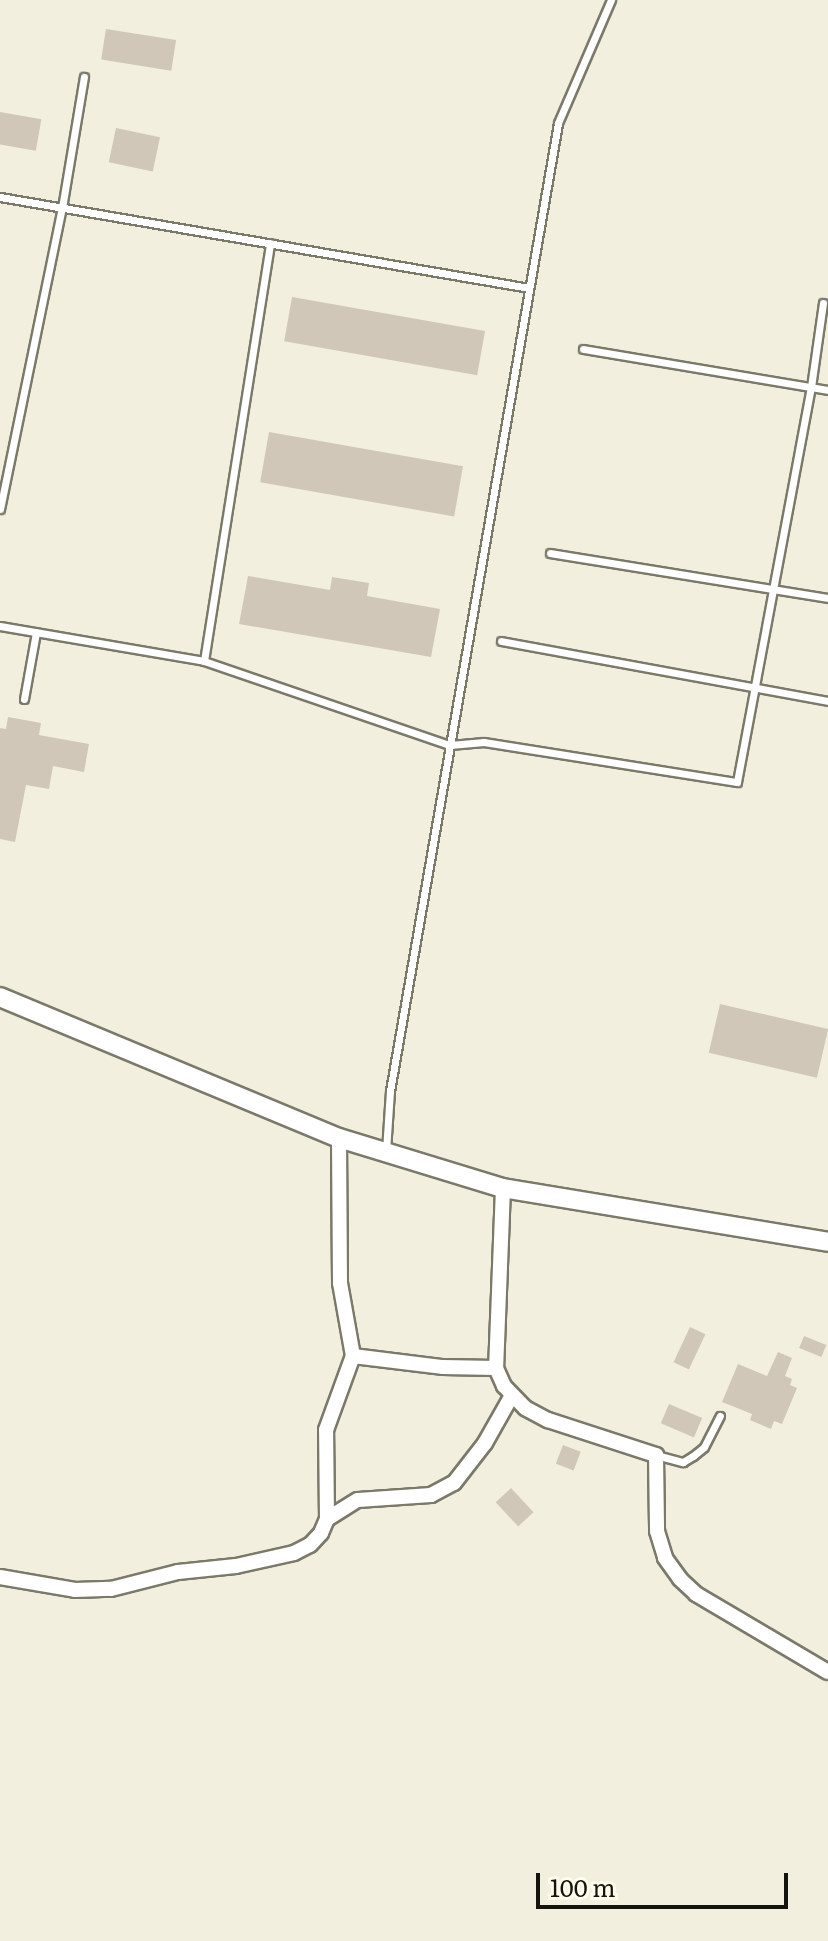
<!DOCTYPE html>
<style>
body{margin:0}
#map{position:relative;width:828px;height:1941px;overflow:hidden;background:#f2efde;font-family:Literata,serif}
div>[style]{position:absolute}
.building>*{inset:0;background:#d1c7b9;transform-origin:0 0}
.roads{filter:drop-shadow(2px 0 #7b796a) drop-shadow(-2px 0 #7b796a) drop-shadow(0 2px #7b796a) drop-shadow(0 -2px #7b796a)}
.service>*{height:7px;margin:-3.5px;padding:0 3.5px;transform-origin:3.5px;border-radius:3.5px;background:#fff}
.minor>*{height:14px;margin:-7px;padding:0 7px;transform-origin:7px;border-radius:7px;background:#fff}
.tertiary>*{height:18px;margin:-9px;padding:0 9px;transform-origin:9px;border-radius:9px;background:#fff}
span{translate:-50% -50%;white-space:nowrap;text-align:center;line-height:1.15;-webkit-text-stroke:7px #fffcec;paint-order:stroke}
.scale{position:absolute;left:536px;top:1873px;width:252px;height:36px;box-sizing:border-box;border:4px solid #14130e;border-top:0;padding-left:10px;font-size:24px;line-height:28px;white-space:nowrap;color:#14130e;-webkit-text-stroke:6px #fffcec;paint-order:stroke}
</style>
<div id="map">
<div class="building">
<i style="left:106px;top:29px;width:71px;height:31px;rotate:9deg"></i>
<i style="left:0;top:112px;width:42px;height:32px;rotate:10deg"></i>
<i style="left:116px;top:128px;width:45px;height:35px;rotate:12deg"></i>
<i style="left:292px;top:297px;width:196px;height:45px;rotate:10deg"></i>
<i style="left:269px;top:432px;width:197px;height:51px;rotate:10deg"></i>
<i style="clip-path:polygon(248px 576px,330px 590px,332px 577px,369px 583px,367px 596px,440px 609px,431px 657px,239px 624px)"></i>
<i style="clip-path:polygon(8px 717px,41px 723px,39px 735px,89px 744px,84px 772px,53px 766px,49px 789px,26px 785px,15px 842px,0 839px,0 728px,6px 729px)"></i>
<i style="left:720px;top:1004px;width:111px;height:50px;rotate:13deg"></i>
<i style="left:690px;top:1327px;width:17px;height:39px;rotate:25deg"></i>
<i style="left:804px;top:1336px;width:24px;height:13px;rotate:22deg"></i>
<i style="clip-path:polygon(778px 1352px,792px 1358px,785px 1376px,792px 1379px,790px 1385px,797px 1388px,782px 1424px,774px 1421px,771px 1429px,750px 1420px,752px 1414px,722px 1402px,738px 1364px,767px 1376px)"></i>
<i style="left:669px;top:1404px;width:36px;height:21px;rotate:23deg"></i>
<i style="left:563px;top:1445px;width:19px;height:20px;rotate:21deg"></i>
<i style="left:511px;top:1488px;width:33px;height:21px;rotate:47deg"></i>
</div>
<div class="roads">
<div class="service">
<i style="left:0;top:197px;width:537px;rotate:9.76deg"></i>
<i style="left:583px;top:349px;width:248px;rotate:9.5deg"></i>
<i style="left:0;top:509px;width:307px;rotate:-78.4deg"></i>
<i style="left:62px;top:208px;width:133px;rotate:-80.5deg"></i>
<i style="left:550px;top:553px;width:282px;rotate:9.2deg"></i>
<i style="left:0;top:626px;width:207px;rotate:9.7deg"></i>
<i style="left:204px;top:661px;width:260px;rotate:18.9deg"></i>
<i style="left:450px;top:745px;width:34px;rotate:-5deg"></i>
<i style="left:484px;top:742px;width:256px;rotate:9deg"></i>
<i style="left:737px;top:782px;width:402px;rotate:-79.4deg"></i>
<i style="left:811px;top:387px;width:85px;rotate:-81.9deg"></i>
<i style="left:501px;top:641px;width:332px;rotate:10.4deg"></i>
<i style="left:204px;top:661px;width:423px;rotate:-81deg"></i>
<i style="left:24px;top:699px;width:68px;rotate:-79.8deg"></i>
<i style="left:386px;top:1151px;width:60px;rotate:-86.2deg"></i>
<i style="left:390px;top:1091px;width:982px;rotate:-80.15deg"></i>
<i style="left:558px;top:123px;width:134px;rotate:-66.7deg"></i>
<i style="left:656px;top:1455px;width:28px;rotate:15deg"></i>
<i style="left:683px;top:1462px;width:12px;rotate:-31deg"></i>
<i style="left:693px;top:1456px;width:14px;rotate:-39deg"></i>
<i style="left:704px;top:1447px;width:35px;rotate:-63deg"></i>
</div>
<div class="minor">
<i style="left:503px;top:1188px;width:180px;rotate:92.2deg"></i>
<i style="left:496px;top:1368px;width:20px;rotate:66deg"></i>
<i style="left:504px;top:1386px;width:30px;rotate:46deg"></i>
<i style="left:525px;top:1408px;width:26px;rotate:28deg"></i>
<i style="left:548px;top:1420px;width:114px;rotate:18deg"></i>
<i style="left:656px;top:1455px;width:76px;rotate:89.2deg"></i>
<i style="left:657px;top:1531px;width:28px;rotate:73deg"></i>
<i style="left:665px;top:1558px;width:26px;rotate:54deg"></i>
<i style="left:680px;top:1579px;width:22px;rotate:43deg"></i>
<i style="left:696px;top:1594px;width:153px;rotate:30.6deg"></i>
<i style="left:353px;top:1356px;width:91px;rotate:7deg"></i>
<i style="left:443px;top:1367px;width:53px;rotate:1.1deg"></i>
<i style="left:327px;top:1519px;width:36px;rotate:-32deg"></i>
<i style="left:358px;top:1500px;width:73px;rotate:-3.9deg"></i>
<i style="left:431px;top:1495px;width:26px;rotate:-28deg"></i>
<i style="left:454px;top:1483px;width:51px;rotate:-52.2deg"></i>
<i style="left:485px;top:1443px;width:53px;rotate:-60.5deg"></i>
<i style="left:0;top:1577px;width:76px;rotate:9.8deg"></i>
<i style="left:75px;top:1590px;width:36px;rotate:-2deg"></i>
<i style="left:111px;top:1589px;width:69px;rotate:-14.2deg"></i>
<i style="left:178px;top:1572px;width:58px;rotate:-5.9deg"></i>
<i style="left:236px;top:1566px;width:59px;rotate:-12.6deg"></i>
<i style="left:294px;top:1553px;width:18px;rotate:-27deg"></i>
<i style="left:310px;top:1545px;width:16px;rotate:-47deg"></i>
<i style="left:321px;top:1533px;width:15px;rotate:-67deg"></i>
<i style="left:327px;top:1519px;width:89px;rotate:-90.6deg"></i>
<i style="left:326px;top:1430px;width:79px;rotate:-70deg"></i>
<i style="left:353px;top:1356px;width:74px;rotate:-100.1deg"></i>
<i style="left:340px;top:1283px;width:145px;rotate:-90.4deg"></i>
</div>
<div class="tertiary">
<i style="left:0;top:997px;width:367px;rotate:22.6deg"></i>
<i style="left:339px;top:1138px;width:171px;rotate:17deg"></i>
<i style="left:503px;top:1188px;width:329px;rotate:9.4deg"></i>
</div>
</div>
<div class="scale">100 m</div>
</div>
